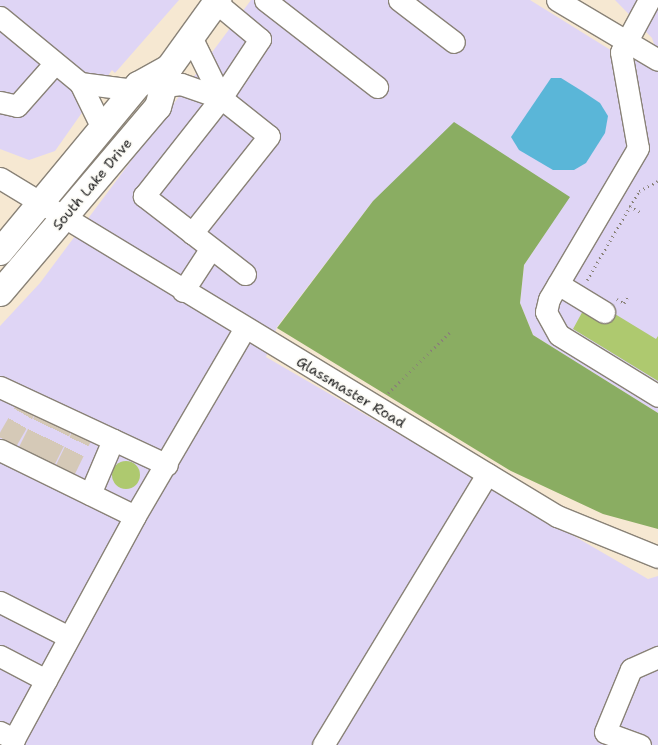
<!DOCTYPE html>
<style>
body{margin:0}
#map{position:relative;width:658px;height:745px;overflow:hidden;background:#f6e8d2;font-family:"Shantell Sans",sans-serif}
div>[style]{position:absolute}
.built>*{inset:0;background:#dfd5f5}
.green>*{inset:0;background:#aec96f}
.round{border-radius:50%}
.forest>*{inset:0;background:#8aad62}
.water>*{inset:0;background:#5ab6d8}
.minor-tunnel>*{height:21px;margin-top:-10.5px;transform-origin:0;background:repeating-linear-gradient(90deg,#d5c9b7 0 21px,transparent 0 32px)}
.path>*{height:2.5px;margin-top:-1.25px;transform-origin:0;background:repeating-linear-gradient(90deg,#898277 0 1px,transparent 0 5px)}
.roads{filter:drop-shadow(1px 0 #898277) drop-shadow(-1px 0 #898277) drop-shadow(0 1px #898277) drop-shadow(0 -1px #898277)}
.minor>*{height:21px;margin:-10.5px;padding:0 10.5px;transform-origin:10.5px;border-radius:10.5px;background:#fff}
.major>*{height:26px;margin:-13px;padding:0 13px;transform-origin:13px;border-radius:13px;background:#fff}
span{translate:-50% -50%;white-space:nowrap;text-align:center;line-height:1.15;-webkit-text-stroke:4px #fdfcf7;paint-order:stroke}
.street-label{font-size:14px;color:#1c1c1c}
</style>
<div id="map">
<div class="built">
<i style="clip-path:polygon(0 0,179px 0,115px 73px,112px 70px,55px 151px,29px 160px,0 149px)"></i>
<i style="clip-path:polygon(251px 0,530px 0,609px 49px,651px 65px,656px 50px,652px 38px,615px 0,658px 0,658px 413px,533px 335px,520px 303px,524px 265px,569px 197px,373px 201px,277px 327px,266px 357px,648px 579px,658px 576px,658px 745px,0 745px,0 326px,40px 283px)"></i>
</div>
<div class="green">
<i style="clip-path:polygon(585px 307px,610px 311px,656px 339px,658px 336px,658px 381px,573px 329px)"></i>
<i class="round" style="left:112px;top:461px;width:28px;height:28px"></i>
</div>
<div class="forest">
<i style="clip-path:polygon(454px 122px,570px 197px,524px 265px,520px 303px,533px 335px,658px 413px,658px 529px,603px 514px,511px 471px,277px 328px,373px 201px)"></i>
</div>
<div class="water">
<i style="clip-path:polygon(551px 78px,561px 78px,582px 91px,600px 103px,608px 116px,605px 133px,586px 163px,574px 170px,553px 170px,519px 150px,511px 137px)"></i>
</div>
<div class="minor-tunnel">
<i style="left:7px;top:441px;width:39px;rotate:-60deg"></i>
<i style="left:28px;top:452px;width:40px;rotate:-63.4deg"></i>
<i style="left:45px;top:460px;width:40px;rotate:-63.4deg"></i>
<i style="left:65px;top:470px;width:41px;rotate:-64.1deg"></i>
</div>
<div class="path">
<i style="left:630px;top:206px;width:13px;rotate:32deg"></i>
<i style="left:587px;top:280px;width:103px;rotate:-59.7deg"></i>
<i style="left:639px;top:191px;width:21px;rotate:-28deg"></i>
<i style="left:617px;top:299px;width:8px;rotate:30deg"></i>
<i style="left:624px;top:303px;width:8px;rotate:-60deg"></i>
<i style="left:388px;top:393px;width:90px;rotate:-44.5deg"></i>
</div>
<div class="roads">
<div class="minor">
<i style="left:213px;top:0;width:61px;rotate:39.7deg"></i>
<i style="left:260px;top:39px;width:71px;rotate:123.5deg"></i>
<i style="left:265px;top:0;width:142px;rotate:37.8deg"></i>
<i style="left:399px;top:0;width:69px;rotate:37.4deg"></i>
<i style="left:557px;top:0;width:117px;rotate:30.7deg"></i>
<i style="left:649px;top:0;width:59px;rotate:118.3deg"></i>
<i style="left:621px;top:52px;width:97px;rotate:80deg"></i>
<i style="left:638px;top:148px;width:175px;rotate:120.5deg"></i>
<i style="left:549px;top:299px;width:13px;rotate:103deg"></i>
<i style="left:546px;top:312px;width:26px;rotate:61deg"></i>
<i style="left:559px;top:335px;width:116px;rotate:31.6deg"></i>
<i style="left:0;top:17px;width:104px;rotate:39.5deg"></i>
<i style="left:80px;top:83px;width:50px;rotate:63.9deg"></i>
<i style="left:192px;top:39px;width:66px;rotate:63.8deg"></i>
<i style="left:80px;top:83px;width:54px;rotate:7.4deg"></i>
<i style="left:165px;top:86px;width:16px;rotate:-7deg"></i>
<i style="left:181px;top:84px;width:42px;rotate:19.3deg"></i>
<i style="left:221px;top:98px;width:61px;rotate:38.4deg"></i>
<i style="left:269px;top:136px;width:124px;rotate:128.4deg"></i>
<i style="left:192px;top:233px;width:61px;rotate:-142.4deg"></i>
<i style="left:144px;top:196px;width:125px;rotate:-51.8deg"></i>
<i style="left:0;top:102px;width:17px;rotate:13deg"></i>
<i style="left:17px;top:106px;width:57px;rotate:-48.5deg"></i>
<i style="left:0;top:178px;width:652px;rotate:31.25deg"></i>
<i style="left:557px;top:516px;width:109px;rotate:22.1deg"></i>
<i style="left:192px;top:233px;width:67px;rotate:37.7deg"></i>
<i style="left:558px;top:284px;width:54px;rotate:31.3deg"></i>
<i style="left:183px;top:291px;width:51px;rotate:-56.9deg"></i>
<i style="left:0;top:387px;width:184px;rotate:25deg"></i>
<i style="left:0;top:450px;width:150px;rotate:26.1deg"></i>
<i style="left:90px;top:494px;width:59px;rotate:-66.9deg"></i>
<i style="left:0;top:602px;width:77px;rotate:26.9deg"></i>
<i style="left:0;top:656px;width:52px;rotate:27.6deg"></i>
<i style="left:0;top:732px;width:16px;rotate:27deg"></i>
<i style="left:14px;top:739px;width:254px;rotate:-61.5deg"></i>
<i style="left:135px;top:516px;width:218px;rotate:-59.7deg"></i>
<i style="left:323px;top:745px;width:317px;rotate:-58.8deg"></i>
<i style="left:640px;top:745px;width:37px;rotate:-160deg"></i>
<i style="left:605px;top:732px;width:68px;rotate:-67.6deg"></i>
<i style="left:631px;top:669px;width:30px;rotate:-24deg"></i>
</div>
<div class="major">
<i style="left:0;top:252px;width:217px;rotate:-50.4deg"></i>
<i style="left:138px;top:85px;width:35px;rotate:-29deg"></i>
<i style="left:0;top:293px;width:244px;rotate:-49.7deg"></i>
<i style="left:158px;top:107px;width:41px;rotate:-74.2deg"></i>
<i style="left:169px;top:68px;width:84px;rotate:-54.2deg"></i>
</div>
</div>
<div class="street-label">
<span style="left:92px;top:184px;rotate:-50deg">South Lake Drive</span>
<span style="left:351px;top:392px;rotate:31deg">Glassmaster Road</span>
</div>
</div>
